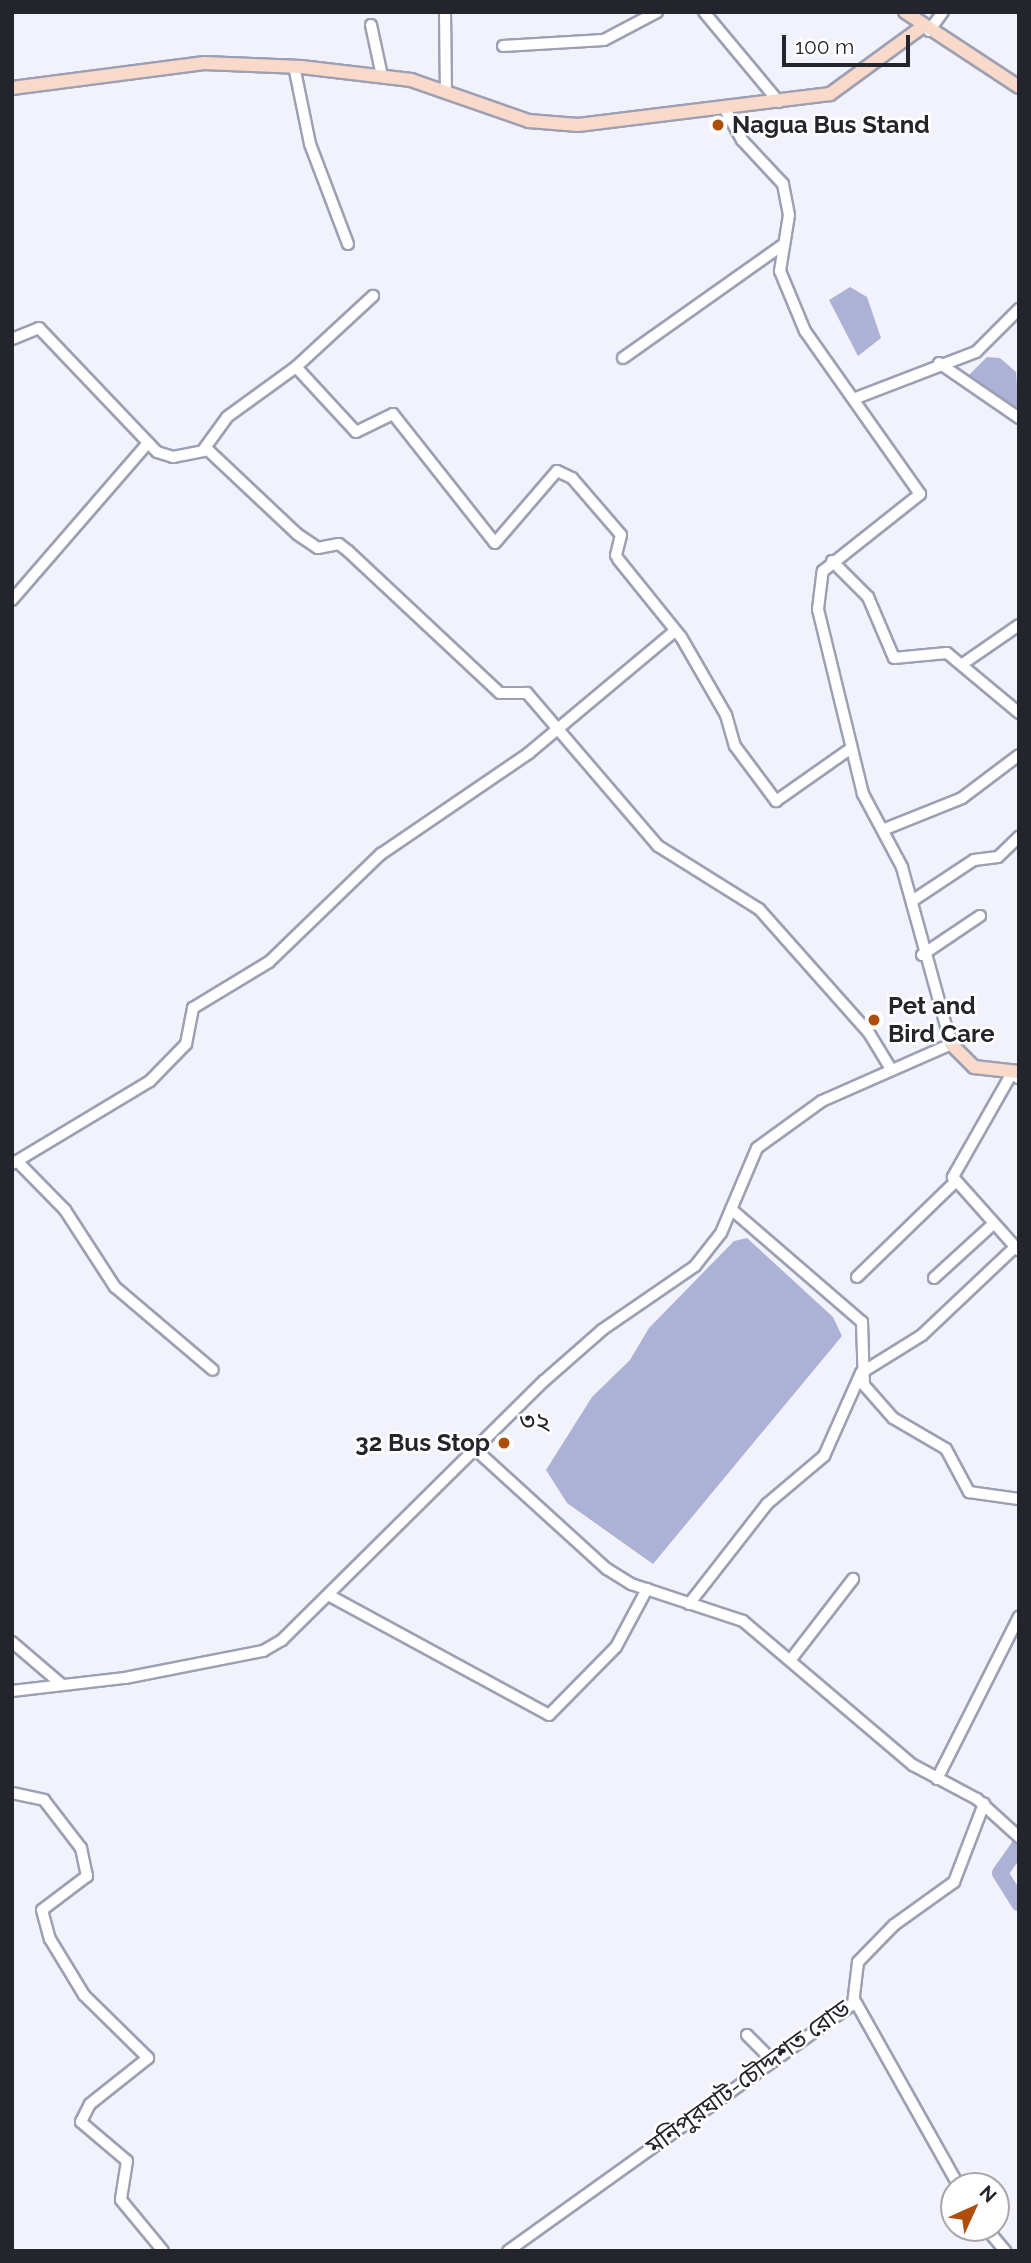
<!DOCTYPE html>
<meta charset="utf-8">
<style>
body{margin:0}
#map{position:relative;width:1031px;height:2263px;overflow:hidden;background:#f1f2fb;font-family:Raleway,"Noto Sans Bengali",sans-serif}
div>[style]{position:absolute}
.water>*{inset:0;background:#aeb1d6}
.river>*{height:16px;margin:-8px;padding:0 8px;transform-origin:8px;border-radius:8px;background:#aeb1d6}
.roads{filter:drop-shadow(2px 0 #9da0b4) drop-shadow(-2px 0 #9da0b4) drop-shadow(0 2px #9da0b4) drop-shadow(0 -2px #9da0b4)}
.minor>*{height:10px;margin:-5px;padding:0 5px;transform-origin:5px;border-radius:5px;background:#fff}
.major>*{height:12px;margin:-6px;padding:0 6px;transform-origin:6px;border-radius:6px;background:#f9d9ca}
.dots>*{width:19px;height:19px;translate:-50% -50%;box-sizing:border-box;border:4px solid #fff;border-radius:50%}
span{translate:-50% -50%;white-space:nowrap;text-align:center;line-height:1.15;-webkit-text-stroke:5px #fff;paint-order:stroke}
.poi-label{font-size:24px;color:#24242c;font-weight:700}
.left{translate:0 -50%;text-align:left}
.right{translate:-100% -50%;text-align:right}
.street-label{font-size:24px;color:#24242c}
.neighbourhood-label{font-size:26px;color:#24242c}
.frame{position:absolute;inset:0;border:14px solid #24242c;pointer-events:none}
.north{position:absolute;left:940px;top:2172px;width:70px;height:70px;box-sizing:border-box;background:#fff;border:2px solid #a7a7ab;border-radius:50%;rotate:45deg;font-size:19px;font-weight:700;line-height:28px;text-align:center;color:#24242c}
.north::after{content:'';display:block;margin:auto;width:24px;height:32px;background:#af4e0a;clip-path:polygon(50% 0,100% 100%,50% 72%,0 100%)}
.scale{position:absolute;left:782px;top:35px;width:128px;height:32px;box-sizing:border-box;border:4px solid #24242c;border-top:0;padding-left:9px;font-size:21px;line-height:24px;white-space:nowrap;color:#24242c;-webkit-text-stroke:5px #fff;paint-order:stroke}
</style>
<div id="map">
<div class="water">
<i style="clip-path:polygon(850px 287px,867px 297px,881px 338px,858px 356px,829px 300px)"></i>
<i style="clip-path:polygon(987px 357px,1000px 358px,1016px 372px,1019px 412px,966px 378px)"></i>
<i style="clip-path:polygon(747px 1238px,833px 1317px,842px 1336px,653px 1564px,567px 1503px,546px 1470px,592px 1397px,630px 1360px,649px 1328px,734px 1241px)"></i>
</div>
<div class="river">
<i style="left:1019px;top:1846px;width:33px;rotate:125deg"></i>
<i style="left:1000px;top:1873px;width:36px;rotate:58deg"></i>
</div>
<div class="roads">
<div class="minor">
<i style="left:445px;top:12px;width:77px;rotate:89.3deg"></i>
<i style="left:704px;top:12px;width:117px;rotate:50.2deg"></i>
<i style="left:371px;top:25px;width:52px;rotate:77.8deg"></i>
<i style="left:929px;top:31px;width:24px;rotate:-54deg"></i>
<i style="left:503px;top:46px;width:101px;rotate:-3.4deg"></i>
<i style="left:604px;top:40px;width:60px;rotate:-27.8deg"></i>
<i style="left:294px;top:66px;width:80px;rotate:78.4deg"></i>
<i style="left:310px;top:144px;width:107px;rotate:69.2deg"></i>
<i style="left:12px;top:339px;width:29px;rotate:-22deg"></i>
<i style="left:39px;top:328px;width:171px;rotate:46.4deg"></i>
<i style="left:157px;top:452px;width:17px;rotate:17deg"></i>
<i style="left:173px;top:457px;width:36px;rotate:-11deg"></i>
<i style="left:208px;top:450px;width:122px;rotate:43.3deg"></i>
<i style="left:297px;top:534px;width:25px;rotate:34deg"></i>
<i style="left:318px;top:548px;width:21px;rotate:-11deg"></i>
<i style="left:339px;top:544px;width:11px;rotate:38deg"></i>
<i style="left:348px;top:551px;width:208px;rotate:43.1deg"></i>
<i style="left:500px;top:693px;width:27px"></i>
<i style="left:527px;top:693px;width:201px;rotate:49.4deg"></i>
<i style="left:658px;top:846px;width:119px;rotate:32deg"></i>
<i style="left:759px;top:909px;width:166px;rotate:48.4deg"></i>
<i style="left:869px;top:1033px;width:42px;rotate:58.6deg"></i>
<i style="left:623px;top:358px;width:194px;rotate:-35.3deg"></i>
<i style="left:939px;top:363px;width:97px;rotate:34.5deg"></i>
<i style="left:296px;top:367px;width:88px;rotate:47.3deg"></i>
<i style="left:356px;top:432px;width:41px;rotate:-25.9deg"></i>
<i style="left:393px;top:414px;width:164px;rotate:51.7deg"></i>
<i style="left:495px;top:543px;width:95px;rotate:-49.3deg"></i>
<i style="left:557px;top:471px;width:17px;rotate:25deg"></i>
<i style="left:572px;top:478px;width:75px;rotate:49.3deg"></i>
<i style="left:621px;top:535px;width:21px;rotate:104deg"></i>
<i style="left:856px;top:398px;width:129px;rotate:-21deg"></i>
<i style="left:976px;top:352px;width:61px;rotate:-45deg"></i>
<i style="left:204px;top:449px;width:39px;rotate:-54deg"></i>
<i style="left:227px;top:417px;width:85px;rotate:-35.9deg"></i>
<i style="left:296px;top:367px;width:105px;rotate:-42.7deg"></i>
<i style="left:618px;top:559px;width:100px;rotate:51.1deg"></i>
<i style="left:681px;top:637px;width:90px;rotate:60deg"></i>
<i style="left:726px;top:715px;width:32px;rotate:74deg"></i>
<i style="left:735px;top:746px;width:69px;rotate:53.3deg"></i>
<i style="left:776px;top:801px;width:90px;rotate:-35.1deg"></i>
<i style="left:832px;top:561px;width:51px;rotate:45deg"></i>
<i style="left:868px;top:597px;width:66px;rotate:66.9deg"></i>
<i style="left:894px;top:658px;width:53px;rotate:-5.4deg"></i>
<i style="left:947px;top:653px;width:94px;rotate:39.8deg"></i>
<i style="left:12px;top:600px;width:208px;rotate:-49.1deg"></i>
<i style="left:964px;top:663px;width:67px;rotate:-34.6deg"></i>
<i style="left:885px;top:829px;width:83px;rotate:-21.9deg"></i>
<i style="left:962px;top:798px;width:71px;rotate:-37deg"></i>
<i style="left:912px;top:901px;width:74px;rotate:-33.5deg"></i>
<i style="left:974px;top:860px;width:24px;rotate:-7deg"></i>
<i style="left:998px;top:857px;width:29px;rotate:-44deg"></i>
<i style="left:922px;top:955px;width:70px;rotate:-33.9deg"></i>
<i style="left:1018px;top:1078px;width:8px;rotate:-140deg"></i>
<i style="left:1012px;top:1073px;width:120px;rotate:119.6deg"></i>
<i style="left:953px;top:1177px;width:98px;rotate:48.3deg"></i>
<i style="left:17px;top:1161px;width:69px;rotate:45.6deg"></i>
<i style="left:65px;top:1210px;width:92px;rotate:57deg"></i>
<i style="left:115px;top:1287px;width:128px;rotate:40.3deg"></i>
<i style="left:12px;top:1164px;width:161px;rotate:-31deg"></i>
<i style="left:150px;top:1081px;width:52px;rotate:-45.8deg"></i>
<i style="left:186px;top:1044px;width:37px;rotate:-79deg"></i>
<i style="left:193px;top:1008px;width:89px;rotate:-31.2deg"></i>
<i style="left:269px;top:962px;width:156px;rotate:-44deg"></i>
<i style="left:381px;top:854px;width:179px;rotate:-34.3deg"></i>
<i style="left:529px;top:753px;width:190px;rotate:-39.9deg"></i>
<i style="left:731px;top:1209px;width:173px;rotate:40.8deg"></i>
<i style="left:862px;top:1322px;width:63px;rotate:88.2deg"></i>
<i style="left:864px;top:1385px;width:44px;rotate:48.7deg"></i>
<i style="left:893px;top:1418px;width:61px;rotate:30.3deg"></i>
<i style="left:946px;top:1449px;width:49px;rotate:61.9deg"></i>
<i style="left:969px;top:1492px;width:50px;rotate:8deg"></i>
<i style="left:857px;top:1277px;width:135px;rotate:-44.1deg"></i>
<i style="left:934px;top:1278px;width:79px;rotate:-42.4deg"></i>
<i style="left:476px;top:1450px;width:177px;rotate:42.3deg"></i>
<i style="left:607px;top:1569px;width:28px;rotate:32deg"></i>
<i style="left:631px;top:1584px;width:118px;rotate:18.3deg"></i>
<i style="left:743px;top:1621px;width:223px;rotate:40.3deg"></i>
<i style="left:913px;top:1765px;width:72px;rotate:28deg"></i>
<i style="left:977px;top:1799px;width:57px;rotate:42.1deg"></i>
<i style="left:332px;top:1597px;width:247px;rotate:28.5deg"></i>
<i style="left:549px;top:1715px;width:95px;rotate:-45.4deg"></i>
<i style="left:616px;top:1647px;width:66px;rotate:-61.9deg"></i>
<i style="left:689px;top:1604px;width:127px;rotate:-52deg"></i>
<i style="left:767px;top:1504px;width:75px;rotate:-40.1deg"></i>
<i style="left:824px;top:1456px;width:91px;rotate:-66deg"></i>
<i style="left:861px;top:1373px;width:72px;rotate:-31.9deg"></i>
<i style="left:922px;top:1335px;width:128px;rotate:-43.4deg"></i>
<i style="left:12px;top:1642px;width:65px;rotate:40.6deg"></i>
<i style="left:792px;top:1658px;width:100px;rotate:-52.3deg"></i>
<i style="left:12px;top:1691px;width:114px;rotate:-6.6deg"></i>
<i style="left:125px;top:1678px;width:141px;rotate:-11.1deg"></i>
<i style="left:263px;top:1651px;width:22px;rotate:-30deg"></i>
<i style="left:282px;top:1640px;width:368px;rotate:-44.7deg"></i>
<i style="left:544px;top:1381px;width:77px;rotate:-41.3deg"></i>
<i style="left:602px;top:1330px;width:113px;rotate:-34.5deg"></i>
<i style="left:695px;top:1266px;width:42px;rotate:-51.8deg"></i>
<i style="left:721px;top:1233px;width:92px;rotate:-67deg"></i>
<i style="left:757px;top:1148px;width:80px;rotate:-35.9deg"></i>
<i style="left:822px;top:1101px;width:141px;rotate:-23.8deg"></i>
<i style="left:951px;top:1044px;width:184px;rotate:-105.5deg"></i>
<i style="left:902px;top:867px;width:83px;rotate:-118.1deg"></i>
<i style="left:863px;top:794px;width:190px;rotate:-103.7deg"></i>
<i style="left:818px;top:609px;width:38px;rotate:-83deg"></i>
<i style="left:823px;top:571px;width:124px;rotate:-38.4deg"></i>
<i style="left:920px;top:494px;width:199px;rotate:-125.2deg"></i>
<i style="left:805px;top:331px;width:65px;rotate:-112.6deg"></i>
<i style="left:780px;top:271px;width:57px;rotate:-80.9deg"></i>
<i style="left:789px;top:215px;width:32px;rotate:-101deg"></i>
<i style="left:783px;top:184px;width:60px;rotate:-133deg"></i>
<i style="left:742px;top:140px;width:38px;rotate:-119deg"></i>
<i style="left:937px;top:1779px;width:182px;rotate:-63.2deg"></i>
<i style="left:12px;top:1793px;width:33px;rotate:12deg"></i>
<i style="left:44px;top:1800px;width:61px;rotate:52.4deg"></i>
<i style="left:81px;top:1848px;width:29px;rotate:78deg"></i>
<i style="left:87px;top:1876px;width:56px;rotate:142.9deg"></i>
<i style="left:42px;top:1910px;width:30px;rotate:75deg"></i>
<i style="left:50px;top:1939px;width:66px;rotate:58.7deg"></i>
<i style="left:84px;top:1995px;width:90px;rotate:44.5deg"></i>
<i style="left:148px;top:2058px;width:74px;rotate:141.6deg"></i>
<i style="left:90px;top:2104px;width:20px;rotate:117deg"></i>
<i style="left:81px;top:2122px;width:60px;rotate:40.3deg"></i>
<i style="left:127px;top:2161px;width:39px;rotate:99deg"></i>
<i style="left:121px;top:2200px;width:66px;rotate:50.5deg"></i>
<i style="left:855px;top:2001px;width:212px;rotate:60.7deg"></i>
<i style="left:747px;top:2035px;width:37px;rotate:45deg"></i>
<i style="left:986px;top:2228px;width:30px;rotate:50deg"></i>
<i style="left:508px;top:2251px;width:424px;rotate:-35.6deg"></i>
<i style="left:853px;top:2004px;width:42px;rotate:-83.2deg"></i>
<i style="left:858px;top:1962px;width:52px;rotate:-45.8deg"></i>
<i style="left:894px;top:1925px;width:74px;rotate:-35.6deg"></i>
<i style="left:954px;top:1882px;width:84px;rotate:-69deg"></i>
</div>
<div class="major">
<i style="left:905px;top:12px;width:136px;rotate:33.3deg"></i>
<i style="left:12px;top:88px;width:194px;rotate:-7.4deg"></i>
<i style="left:204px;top:63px;width:97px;rotate:2.4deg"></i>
<i style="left:301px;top:67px;width:111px;rotate:6.7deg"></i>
<i style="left:411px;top:80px;width:125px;rotate:19.2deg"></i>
<i style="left:529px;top:121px;width:49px;rotate:4.7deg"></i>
<i style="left:578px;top:125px;width:254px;rotate:-7deg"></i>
<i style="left:830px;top:94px;width:114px;rotate:-36.1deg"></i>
<i style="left:951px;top:1044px;width:33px;rotate:45deg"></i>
<i style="left:974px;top:1067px;width:45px;rotate:6.3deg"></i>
</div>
</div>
<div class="dots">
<i style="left:718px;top:125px;background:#af4e0a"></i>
<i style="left:874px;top:1020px;background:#af4e0a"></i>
<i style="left:504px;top:1443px;background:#af4e0a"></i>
</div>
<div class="poi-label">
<span class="left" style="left:732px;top:125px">Nagua Bus Stand</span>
<span class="left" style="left:888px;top:1020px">Pet and<br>Bird Care</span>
<span class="right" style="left:490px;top:1443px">32 Bus Stop</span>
</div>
<div class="street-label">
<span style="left:748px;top:2077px;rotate:-36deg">মনিপুরঘাট-চৌদ্দশত রোড</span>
</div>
<div class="neighbourhood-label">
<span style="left:535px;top:1422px">৩২</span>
</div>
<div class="frame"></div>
<div class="north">N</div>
<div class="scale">100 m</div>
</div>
